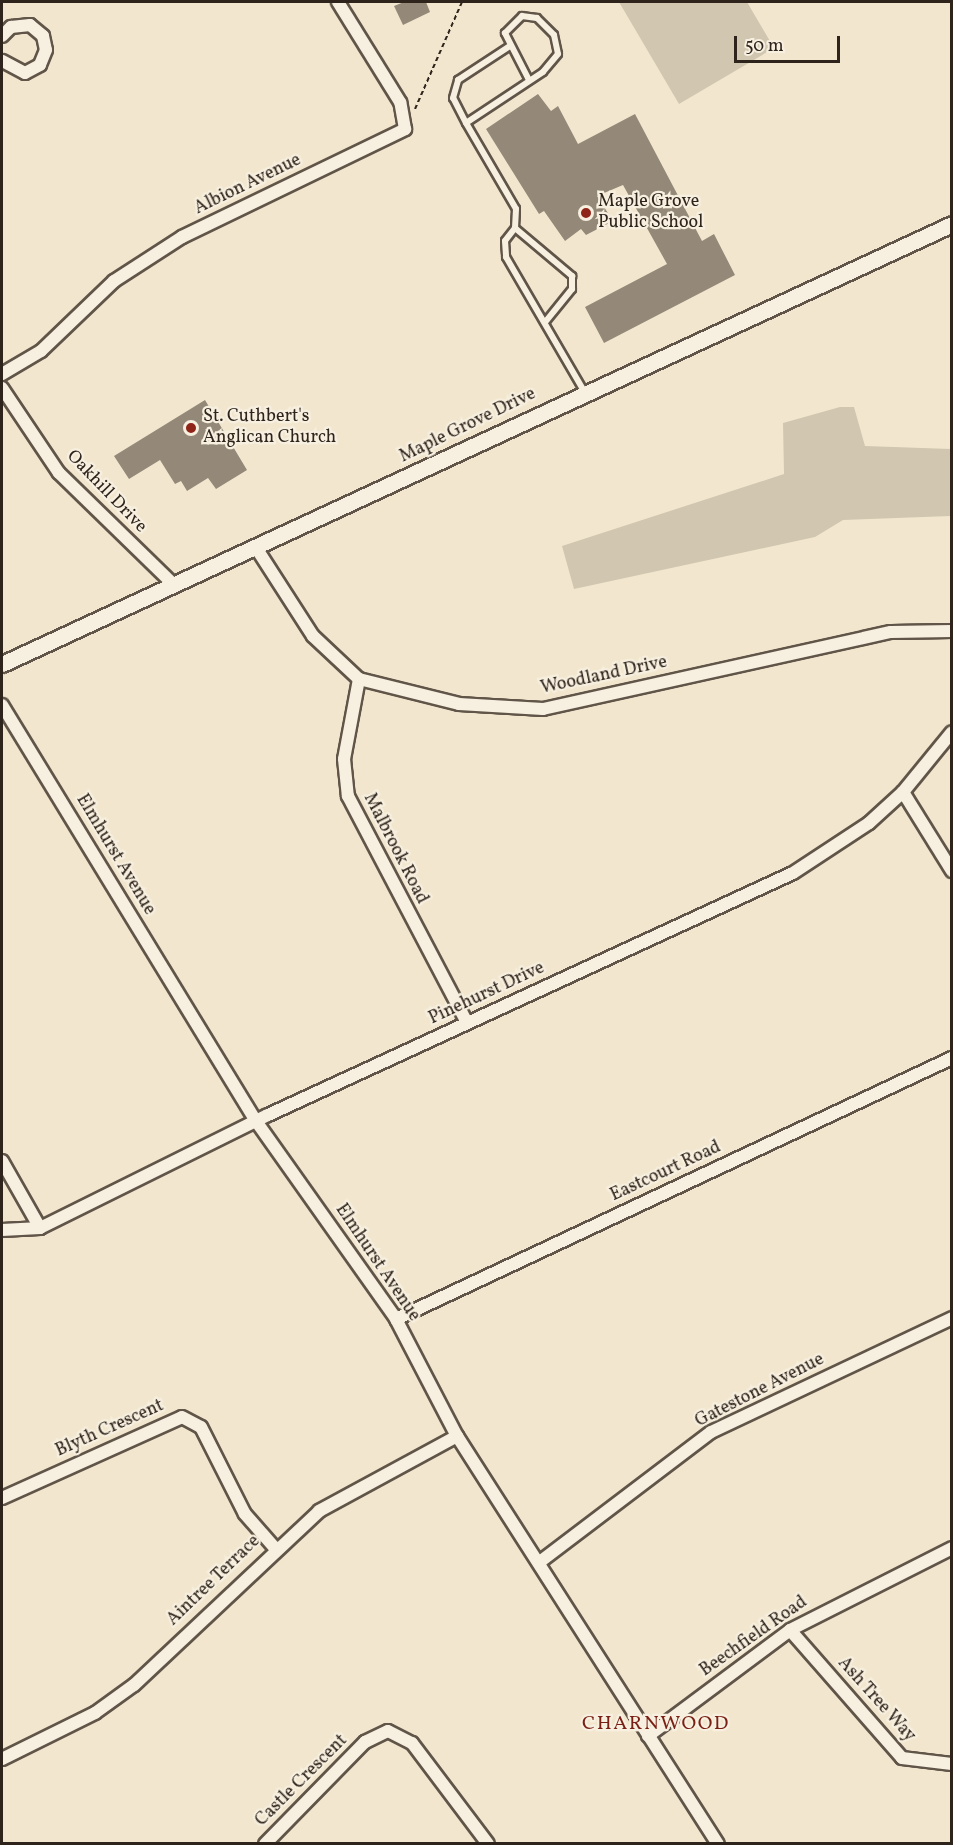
<!DOCTYPE html>
<style>
body{margin:0}
#map{position:relative;width:953px;height:1845px;overflow:hidden;background:#f2e7ce;font-family:Vollkorn,serif}
div>[style]{position:absolute}
.green>*{inset:0;background:#d1c6b0}
.building>*{inset:0;background:#948978}
.path>*{height:2px;margin-top:-1px;transform-origin:0;background:repeating-linear-gradient(90deg,#2f241b 0 4.5px,transparent 0 7.5px)}
.roads{filter:drop-shadow(2px 0 #605548) drop-shadow(-2px 0 #605548) drop-shadow(0 2px #605548) drop-shadow(0 -2px #605548)}
.service>*{height:6px;margin:-3px;padding:0 3px;transform-origin:3px;border-radius:3px;background:#f7efdf}
.minor>*{height:12px;margin:-6px;padding:0 6px;transform-origin:6px;border-radius:6px;background:#f7efdf}
.tertiary>*{height:15px;margin:-7.5px;padding:0 7.5px;transform-origin:7.5px;border-radius:7.5px;background:#f7efdf}
.dots>*{width:16px;height:16px;translate:-50% -50%;box-sizing:border-box;border:3px solid #f7efdf;border-radius:50%}
span{translate:-50% -50%;white-space:nowrap;text-align:center;line-height:1.15;-webkit-text-stroke:4.5px #f7efdf;paint-order:stroke}
.street-label{font-size:18px;color:#2f241b}
.poi-label{font-size:18px;color:#2f241b}
.left{translate:0 -50%;text-align:left}
.neighbourhood-label{font-size:20px;color:#7a1f14;letter-spacing:1.5px}
.frame{position:absolute;inset:0;border:3px solid #2f241b;pointer-events:none}
.scale{position:absolute;left:734px;top:36px;width:106px;height:27px;box-sizing:border-box;border:3px solid #2f241b;border-top:0;padding-left:8px;font-size:18px;line-height:21px;white-space:nowrap;color:#2f241b;-webkit-text-stroke:4px #f7efdf;paint-order:stroke}
</style>
<div id="map">
<div class="green">
<i style="clip-path:polygon(619px 2px,747px 2px,774px 48px,679px 104px)"></i>
<i style="clip-path:polygon(840px 407px,854px 407px,865px 446px,951px 449px,951px 516px,843px 520px,815px 537px,574px 589px,562px 546px,784px 474px,783px 423px)"></i>
</div>
<div class="building">
<i style="clip-path:polygon(404px 2px,426px 2px,430px 12px,403px 25px,394px 6px)"></i>
<i style="clip-path:polygon(538px 94px,551px 111px,558px 106px,578px 144px,635px 114px,702px 241px,714px 234px,735px 275px,604px 343px,585px 307px,667px 264px,623px 185px,597px 196px,613px 221px,586px 235px,581px 229px,565px 241px,544px 211px,539px 214px,486px 129px)"></i>
<i style="clip-path:polygon(205px 400px,247px 470px,216px 489px,208px 478px,187px 491px,181px 481px,175px 484px,160px 460px,129px 479px,114px 456px)"></i>
</div>
<div class="path">
<i style="left:415px;top:109px;width:117px;rotate:-66.3deg"></i>
</div>
<div class="roads">
<div class="service">
<i style="left:529px;top:80px;width:53px;rotate:-117.1deg"></i>
<i style="left:505px;top:33px;width:24px;rotate:-45deg"></i>
<i style="left:522px;top:16px;width:15px;rotate:8deg"></i>
<i style="left:537px;top:18px;width:24px;rotate:45deg"></i>
<i style="left:554px;top:35px;width:19px;rotate:78deg"></i>
<i style="left:558px;top:54px;width:23px;rotate:130deg"></i>
<i style="left:543px;top:72px;width:92px;rotate:146.5deg"></i>
<i style="left:466px;top:123px;width:99px;rotate:59.8deg"></i>
<i style="left:516px;top:209px;width:19px;rotate:93deg"></i>
<i style="left:515px;top:228px;width:75px;rotate:40.1deg"></i>
<i style="left:572px;top:276px;width:13px;rotate:90deg"></i>
<i style="left:572px;top:289px;width:41px;rotate:129.1deg"></i>
<i style="left:466px;top:123px;width:28px;rotate:-117deg"></i>
<i style="left:453px;top:98px;width:19px;rotate:-74deg"></i>
<i style="left:458px;top:80px;width:62px;rotate:-33.2deg"></i>
<i style="left:515px;top:228px;width:16px;rotate:128deg"></i>
<i style="left:505px;top:241px;width:16px;rotate:86deg"></i>
<i style="left:506px;top:257px;width:155px;rotate:59.8deg"></i>
</div>
<div class="minor">
<i style="left:2px;top:36px;width:13px;rotate:-45deg"></i>
<i style="left:11px;top:27px;width:19px;rotate:-6deg"></i>
<i style="left:30px;top:25px;width:17px;rotate:40deg"></i>
<i style="left:43px;top:36px;width:14px;rotate:78deg"></i>
<i style="left:46px;top:50px;width:16px;rotate:112deg"></i>
<i style="left:40px;top:65px;width:17px;rotate:152deg"></i>
<i style="left:25px;top:73px;width:26px;rotate:-152deg"></i>
<i style="left:2px;top:374px;width:45px;rotate:-30.5deg"></i>
<i style="left:41px;top:351px;width:101px;rotate:-43.8deg"></i>
<i style="left:114px;top:281px;width:81px;rotate:-32.9deg"></i>
<i style="left:182px;top:237px;width:248px;rotate:-25.8deg"></i>
<i style="left:405px;top:129px;width:27px;rotate:-100deg"></i>
<i style="left:400px;top:102px;width:118px;rotate:-121.8deg"></i>
<i style="left:2px;top:388px;width:102px;rotate:56.2deg"></i>
<i style="left:59px;top:473px;width:161px;rotate:44.2deg"></i>
<i style="left:255px;top:546px;width:107px;rotate:57.2deg"></i>
<i style="left:313px;top:636px;width:63px;rotate:43.1deg"></i>
<i style="left:359px;top:679px;width:103px;rotate:14deg"></i>
<i style="left:459px;top:704px;width:84px;rotate:3.4deg"></i>
<i style="left:543px;top:709px;width:356px;rotate:-12.5deg"></i>
<i style="left:891px;top:632px;width:61px;rotate:-0.9deg"></i>
<i style="left:359px;top:679px;width:81px;rotate:100.6deg"></i>
<i style="left:344px;top:759px;width:37px;rotate:84deg"></i>
<i style="left:348px;top:796px;width:256px;rotate:62.3deg"></i>
<i style="left:2px;top:705px;width:487px;rotate:58.6deg"></i>
<i style="left:256px;top:1121px;width:242px;rotate:54.7deg"></i>
<i style="left:396px;top:1319px;width:132px;rotate:62.5deg"></i>
<i style="left:457px;top:1436px;width:484px;rotate:57.4deg"></i>
<i style="left:903px;top:792px;width:93px;rotate:58.2deg"></i>
<i style="left:2px;top:1161px;width:77px;rotate:60.4deg"></i>
<i style="left:2px;top:1230px;width:38px;rotate:-3deg"></i>
<i style="left:40px;top:1228px;width:254px;rotate:-26.4deg"></i>
<i style="left:268px;top:1115px;width:578px;rotate:-24.75deg"></i>
<i style="left:793px;top:873px;width:91px;rotate:-33.3deg"></i>
<i style="left:869px;top:823px;width:46px;rotate:-42.4deg"></i>
<i style="left:903px;top:792px;width:77px;rotate:-50.8deg"></i>
<i style="left:396px;top:1319px;width:614px;rotate:-25.15deg"></i>
<i style="left:2px;top:1498px;width:197px;rotate:-24.2deg"></i>
<i style="left:182px;top:1417px;width:21px;rotate:28deg"></i>
<i style="left:201px;top:1427px;width:97px;rotate:63.2deg"></i>
<i style="left:245px;top:1514px;width:44px;rotate:48.7deg"></i>
<i style="left:541px;top:1561px;width:213px;rotate:-37.2deg"></i>
<i style="left:711px;top:1432px;width:267px;rotate:-25.3deg"></i>
<i style="left:790px;top:1630px;width:170px;rotate:48.8deg"></i>
<i style="left:902px;top:1758px;width:50px;rotate:6.8deg"></i>
<i style="left:648px;top:1736px;width:177px;rotate:-36.7deg"></i>
<i style="left:790px;top:1630px;width:182px;rotate:-26.8deg"></i>
<i style="left:2px;top:1759px;width:104px;rotate:-26.3deg"></i>
<i style="left:95px;top:1713px;width:48px;rotate:-35.7deg"></i>
<i style="left:134px;top:1685px;width:254px;rotate:-43.2deg"></i>
<i style="left:319px;top:1511px;width:157px;rotate:-28.5deg"></i>
<i style="left:265px;top:1844px;width:143px;rotate:-45.6deg"></i>
<i style="left:365px;top:1742px;width:25px;rotate:-26deg"></i>
<i style="left:388px;top:1731px;width:27px;rotate:27deg"></i>
<i style="left:412px;top:1743px;width:126px;rotate:53deg"></i>
</div>
<div class="tertiary">
<i style="left:2px;top:664px;width:1047px;rotate:-24.85deg"></i>
</div>
</div>
<div class="dots">
<i style="left:586px;top:213px;background:#8f2418"></i>
<i style="left:191px;top:428px;background:#8f2418"></i>
</div>
<div class="street-label">
<span style="left:248px;top:185px;rotate:-26deg">Albion Avenue</span>
<span style="left:468px;top:426px;rotate:-26deg">Maple Grove Drive</span>
<span style="left:106px;top:492px;rotate:46deg">Oakhill Drive</span>
<span style="left:604px;top:676px;rotate:-12deg">Woodland Drive</span>
<span style="left:395px;top:849px;rotate:63deg">Malbrook Road</span>
<span style="left:115px;top:855px;rotate:59deg">Elmhurst Avenue</span>
<span style="left:487px;top:994px;rotate:-25deg">Pinehurst Drive</span>
<span style="left:666px;top:1172px;rotate:-25deg">Eastcourt Road</span>
<span style="left:377px;top:1263px;rotate:56deg">Elmhurst Avenue</span>
<span style="left:760px;top:1391px;rotate:-27deg">Gatestone Avenue</span>
<span style="left:110px;top:1429px;rotate:-24deg">Blyth Crescent</span>
<span style="left:214px;top:1581px;rotate:-44deg">Aintree Terrace</span>
<span style="left:754px;top:1637px;rotate:-35deg">Beechfield Road</span>
<span style="left:876px;top:1700px;rotate:48deg">Ash Tree Way</span>
<span style="left:302px;top:1781px;rotate:-45deg">Castle Crescent</span>
</div>
<div class="poi-label">
<span class="left" style="left:598px;top:213px">Maple Grove<br>Public School</span>
<span class="left" style="left:203px;top:428px">St. Cuthbert's<br>Anglican Church</span>
</div>
<div class="neighbourhood-label">
<span style="left:656px;top:1724px">CHARNWOOD</span>
</div>
<div class="frame"></div>
<div class="scale">50 m</div>
</div>
